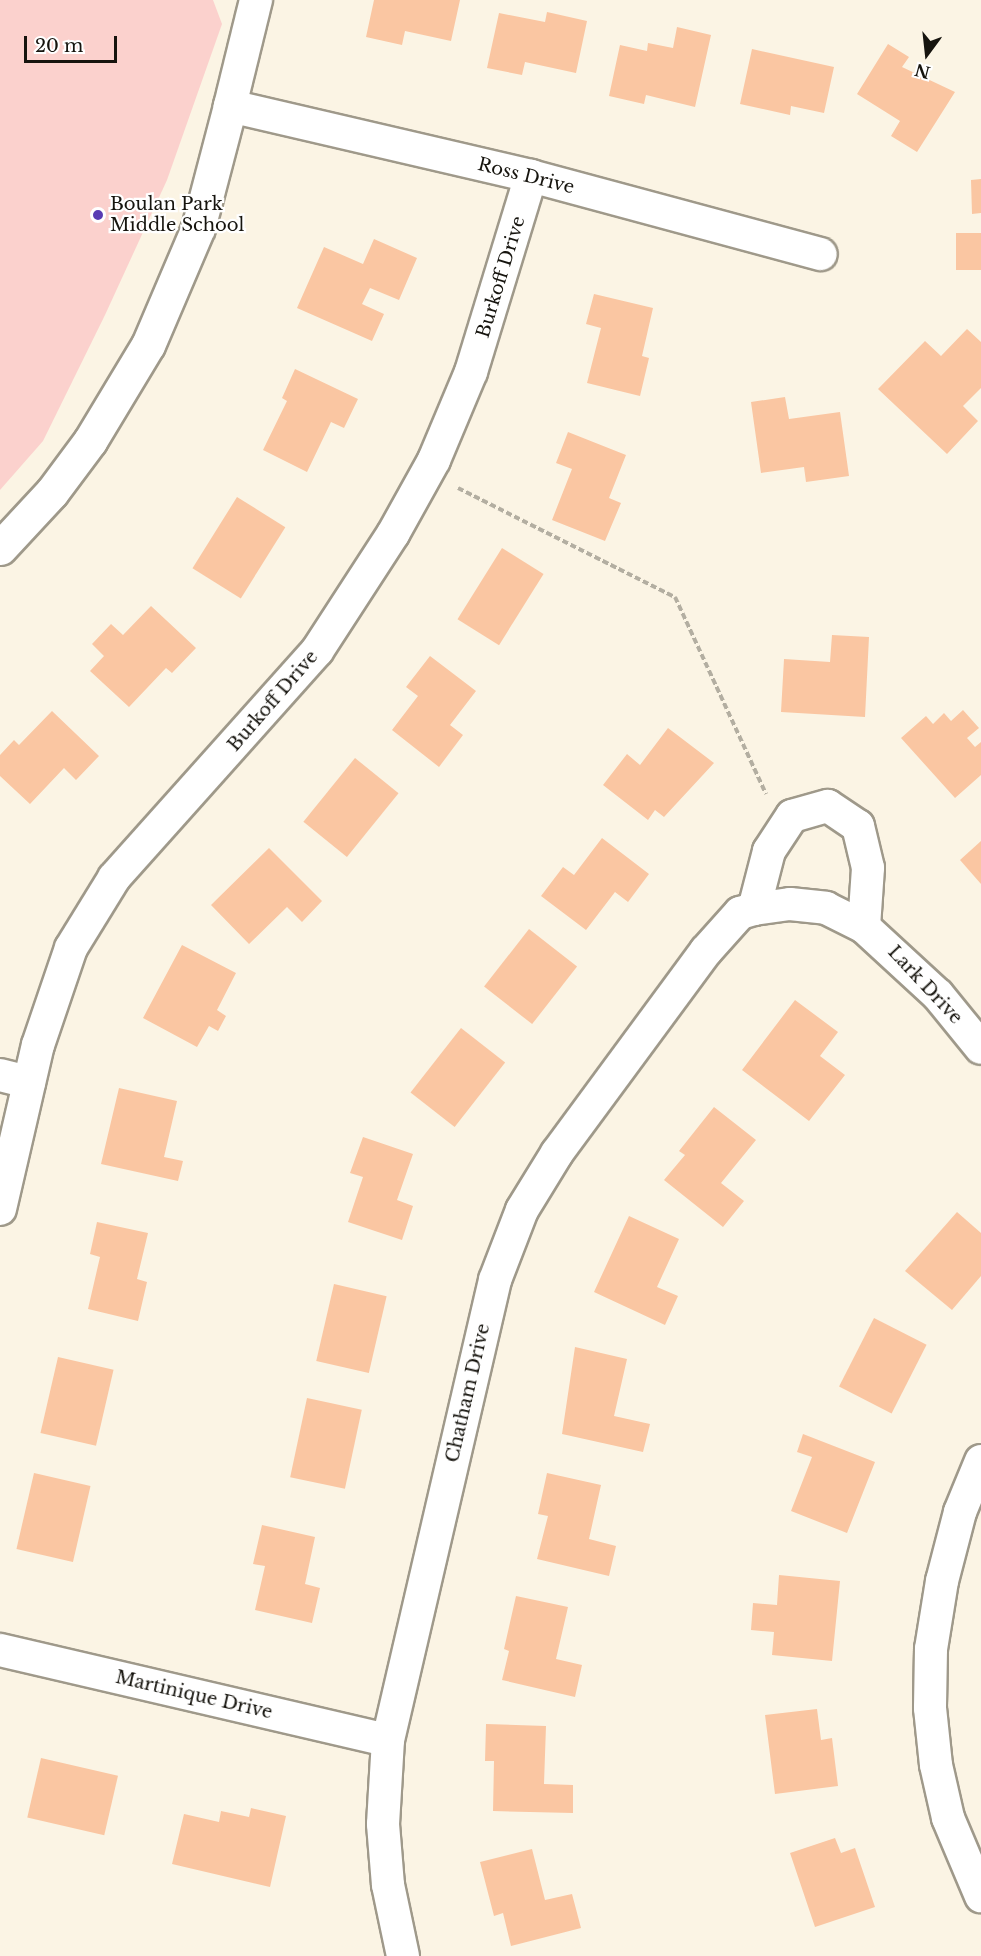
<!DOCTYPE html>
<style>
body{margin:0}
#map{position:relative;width:981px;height:1956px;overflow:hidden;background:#fbf4e4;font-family:"Libre Baskerville",serif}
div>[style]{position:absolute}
.green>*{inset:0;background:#fbd1cd}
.building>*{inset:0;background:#fac6a2;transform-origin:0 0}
.path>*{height:4px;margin-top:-2px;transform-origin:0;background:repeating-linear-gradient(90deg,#b3aea1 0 6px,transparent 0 9px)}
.roads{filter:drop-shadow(2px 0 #9f998a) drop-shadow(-2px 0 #9f998a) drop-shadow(0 2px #9f998a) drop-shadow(0 -2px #9f998a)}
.minor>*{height:32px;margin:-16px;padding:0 16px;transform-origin:16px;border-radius:16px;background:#fff}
.tertiary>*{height:33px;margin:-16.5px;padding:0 16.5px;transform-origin:16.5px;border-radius:16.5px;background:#fff}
.dots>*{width:16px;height:16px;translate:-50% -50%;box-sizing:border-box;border:3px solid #fff;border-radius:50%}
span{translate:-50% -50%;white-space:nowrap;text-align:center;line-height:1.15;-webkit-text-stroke:4.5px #fff;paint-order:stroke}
.street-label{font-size:18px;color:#16140e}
.poi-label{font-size:18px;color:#16140e}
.left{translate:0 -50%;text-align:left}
.north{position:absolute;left:897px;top:24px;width:60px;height:60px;-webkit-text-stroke:4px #fff;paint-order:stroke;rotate:195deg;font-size:16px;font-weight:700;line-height:24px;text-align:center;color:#16140e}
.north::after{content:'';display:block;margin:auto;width:21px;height:27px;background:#16140e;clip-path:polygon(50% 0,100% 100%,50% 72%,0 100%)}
.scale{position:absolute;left:24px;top:36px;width:93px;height:27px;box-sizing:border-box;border:3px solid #16140e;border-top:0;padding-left:8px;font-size:18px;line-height:21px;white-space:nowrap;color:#16140e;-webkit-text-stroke:4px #fff;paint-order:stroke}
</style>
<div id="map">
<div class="green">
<i style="clip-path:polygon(0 0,213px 0,222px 24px,167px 180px,105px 315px,43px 441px,0 490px)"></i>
</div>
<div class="building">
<i style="clip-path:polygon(374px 0,460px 0,451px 41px,405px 31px,402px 45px,366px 37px)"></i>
<i style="clip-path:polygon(547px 12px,587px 21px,576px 73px,525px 62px,522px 75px,487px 68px,499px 13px,545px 22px)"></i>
<i style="clip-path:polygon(677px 27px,711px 35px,695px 107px,646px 95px,644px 104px,609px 96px,620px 45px,647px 51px,648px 43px,673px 48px)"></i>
<i style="clip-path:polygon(888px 44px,909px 57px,902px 67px,955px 92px,917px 152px,891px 136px,900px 121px,857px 94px)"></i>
<i style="clip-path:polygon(752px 49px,834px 67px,824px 113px,791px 106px,790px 115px,740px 104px)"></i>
<i style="clip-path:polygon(981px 179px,981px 213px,972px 214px,971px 180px)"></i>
<i style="left:981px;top:233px;width:37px;height:25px;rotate:90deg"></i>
<i style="clip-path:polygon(374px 239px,417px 258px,399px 300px,370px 288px,362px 304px,384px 314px,372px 341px,297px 308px,324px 247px,363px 264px)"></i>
<i style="clip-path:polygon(594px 294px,653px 308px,642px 356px,649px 358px,640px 396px,587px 383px,601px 328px,586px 324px)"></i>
<i style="clip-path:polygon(967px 329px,981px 342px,981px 388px,963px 406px,978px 421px,947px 454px,878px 389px,925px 341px,941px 356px)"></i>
<i style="clip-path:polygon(295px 369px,358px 399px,344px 428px,331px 422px,307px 472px,263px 450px,287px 401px,282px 398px)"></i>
<i style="clip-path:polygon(785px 397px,789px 419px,840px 412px,849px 476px,806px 482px,804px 467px,761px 473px,751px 402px)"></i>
<i style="clip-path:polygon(568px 432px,626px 455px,609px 498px,621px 503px,605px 541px,552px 520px,572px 469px,556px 463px)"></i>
<i style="left:237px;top:497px;width:57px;height:84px;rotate:32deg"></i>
<i style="left:502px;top:548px;width:49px;height:84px;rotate:32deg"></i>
<i style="clip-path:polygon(151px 606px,196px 648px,172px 673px,166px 668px,129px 707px,90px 671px,104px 656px,92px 644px,111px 624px,123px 635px)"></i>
<i style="clip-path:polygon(832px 635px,869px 637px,865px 717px,781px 712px,784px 659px,830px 662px)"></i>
<i style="clip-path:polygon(430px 656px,476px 691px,450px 725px,463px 735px,439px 767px,392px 730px,418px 696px,406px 687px)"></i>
<i style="clip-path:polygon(963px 710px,979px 728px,967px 738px,975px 747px,981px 742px,981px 775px,955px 798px,901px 738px,926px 716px,933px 724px,944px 713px,951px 721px)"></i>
<i style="clip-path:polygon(52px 711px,99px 756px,76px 780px,64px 768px,30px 804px,0 776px,0 755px,14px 740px,19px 745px)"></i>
<i style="clip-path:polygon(668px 728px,714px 763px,664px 817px,655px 810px,648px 820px,603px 785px,627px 754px,640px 765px)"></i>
<i style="left:355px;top:758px;width:56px;height:82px;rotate:39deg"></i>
<i style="clip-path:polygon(602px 838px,649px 874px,628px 902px,615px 892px,586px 930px,541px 896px,563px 867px,574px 875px)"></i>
<i style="clip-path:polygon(981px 841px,981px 884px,960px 860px)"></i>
<i style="clip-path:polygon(269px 848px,322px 901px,302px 922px,287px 907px,249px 944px,211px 905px)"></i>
<i style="left:529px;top:929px;width:61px;height:73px;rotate:38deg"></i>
<i style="clip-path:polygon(182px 945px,236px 973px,217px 1010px,226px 1016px,218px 1031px,209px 1026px,197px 1047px,143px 1018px)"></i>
<i style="clip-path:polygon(795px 1000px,838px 1032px,820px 1056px,845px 1075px,809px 1121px,742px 1070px)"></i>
<i style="left:461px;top:1028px;width:56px;height:82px;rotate:38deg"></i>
<i style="clip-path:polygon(119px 1088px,177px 1101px,164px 1157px,183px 1161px,178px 1181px,101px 1164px)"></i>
<i style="clip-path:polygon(714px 1107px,756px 1140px,721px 1183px,744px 1201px,723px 1227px,664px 1180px,685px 1155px,679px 1151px)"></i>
<i style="clip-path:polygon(363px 1137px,413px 1154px,397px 1200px,413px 1206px,402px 1240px,348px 1222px,363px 1177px,350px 1173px)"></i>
<i style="clip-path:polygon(957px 1212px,981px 1233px,981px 1276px,952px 1310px,905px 1271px)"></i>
<i style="clip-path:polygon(629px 1216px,679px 1239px,657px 1287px,678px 1296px,665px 1325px,594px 1292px)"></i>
<i style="clip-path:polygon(97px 1222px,148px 1233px,137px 1279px,147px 1282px,138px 1321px,88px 1309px,100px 1257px,90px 1254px)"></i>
<i style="left:334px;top:1284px;width:54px;height:79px;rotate:13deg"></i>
<i style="left:874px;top:1318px;width:59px;height:77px;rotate:27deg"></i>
<i style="clip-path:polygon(575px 1347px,627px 1359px,614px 1416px,650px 1424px,643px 1452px,562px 1434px)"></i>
<i style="left:58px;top:1357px;width:57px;height:78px;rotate:13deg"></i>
<i style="left:307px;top:1398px;width:56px;height:81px;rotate:12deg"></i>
<i style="clip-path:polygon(803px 1434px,875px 1462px,847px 1533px,791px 1511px,812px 1457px,797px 1452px)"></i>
<i style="left:34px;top:1473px;width:58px;height:78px;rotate:13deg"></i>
<i style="clip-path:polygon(547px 1473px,601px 1485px,589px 1539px,616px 1546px,609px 1576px,537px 1559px,548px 1516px,538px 1514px)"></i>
<i style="clip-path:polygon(262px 1525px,315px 1537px,305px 1584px,320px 1588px,312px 1623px,255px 1610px,265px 1566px,253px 1564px)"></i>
<i style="clip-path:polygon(779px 1575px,840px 1581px,832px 1661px,772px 1655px,774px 1632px,751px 1630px,753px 1603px,777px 1605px)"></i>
<i style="clip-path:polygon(516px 1596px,568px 1607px,556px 1659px,582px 1665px,575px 1697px,502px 1680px,509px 1651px,504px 1649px)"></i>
<i style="clip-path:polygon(817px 1709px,821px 1740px,832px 1738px,838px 1786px,775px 1794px,765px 1715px)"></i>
<i style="clip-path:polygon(486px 1724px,546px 1726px,544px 1784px,573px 1785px,573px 1813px,493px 1811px,494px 1761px,485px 1761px)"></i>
<i style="left:41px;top:1758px;width:79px;height:61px;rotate:13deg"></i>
<i style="clip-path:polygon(251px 1808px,286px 1816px,270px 1887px,172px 1864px,184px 1814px,219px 1822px,221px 1811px,249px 1817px)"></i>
<i style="clip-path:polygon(835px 1838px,841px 1853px,855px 1848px,875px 1907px,815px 1927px,790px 1853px)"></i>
<i style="clip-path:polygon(532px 1849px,545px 1900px,572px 1894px,581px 1928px,511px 1946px,503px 1913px,494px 1916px,480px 1862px)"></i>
</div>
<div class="path">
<i style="left:458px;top:488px;width:243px;rotate:26.7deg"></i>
<i style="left:675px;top:597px;width:217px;rotate:65.2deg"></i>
</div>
<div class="roads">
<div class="minor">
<i style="left:256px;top:0;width:109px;rotate:103.8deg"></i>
<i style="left:230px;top:106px;width:309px;rotate:13.1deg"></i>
<i style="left:531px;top:176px;width:300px;rotate:15.1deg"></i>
<i style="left:754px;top:909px;width:60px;rotate:-75.5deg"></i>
<i style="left:769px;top:851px;width:42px;rotate:-56.7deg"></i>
<i style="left:792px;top:816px;width:37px;rotate:-16deg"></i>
<i style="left:828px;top:806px;width:36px;rotate:34deg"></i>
<i style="left:858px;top:826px;width:43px;rotate:76.6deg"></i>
<i style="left:868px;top:868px;width:59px;rotate:93.9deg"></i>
<i style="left:0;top:1075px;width:30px;rotate:14deg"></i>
<i style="left:0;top:1209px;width:168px;rotate:-77deg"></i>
<i style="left:38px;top:1045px;width:102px;rotate:-71.2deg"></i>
<i style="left:71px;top:948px;width:82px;rotate:-58.4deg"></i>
<i style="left:114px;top:878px;width:305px;rotate:-48.2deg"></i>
<i style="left:317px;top:651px;width:140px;rotate:-57deg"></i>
<i style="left:393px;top:534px;width:85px;rotate:-61deg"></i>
<i style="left:434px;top:460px;width:95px;rotate:-67.2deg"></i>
<i style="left:471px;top:372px;width:205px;rotate:-73deg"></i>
<i style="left:981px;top:1461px;width:55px;rotate:112.4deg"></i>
<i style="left:960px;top:1512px;width:71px;rotate:104.6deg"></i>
<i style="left:942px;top:1581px;width:69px;rotate:99.2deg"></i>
<i style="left:931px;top:1649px;width:59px;rotate:91deg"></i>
<i style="left:930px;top:1708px;width:57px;rotate:84deg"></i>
<i style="left:936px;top:1765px;width:54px;rotate:77.2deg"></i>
<i style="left:948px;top:1818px;width:85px;rotate:67.1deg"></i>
<i style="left:0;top:1650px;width:398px;rotate:13.1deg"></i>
<i style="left:403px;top:1956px;width:73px;rotate:-101.9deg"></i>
<i style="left:388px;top:1885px;width:61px;rotate:-94.7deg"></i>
<i style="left:383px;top:1824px;width:84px;rotate:-86.6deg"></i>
<i style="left:388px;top:1740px;width:472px;rotate:-76.9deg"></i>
<i style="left:495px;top:1280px;width:75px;rotate:-68.9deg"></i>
<i style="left:522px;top:1210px;width:67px;rotate:-58.4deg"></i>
<i style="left:557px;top:1153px;width:251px;rotate:-53.6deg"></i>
<i style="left:706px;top:951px;width:51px;rotate:-48.2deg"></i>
<i style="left:740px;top:913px;width:15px;rotate:-16deg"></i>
<i style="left:754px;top:909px;width:36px;rotate:-8deg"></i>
<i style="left:790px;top:904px;width:36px;rotate:6deg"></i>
<i style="left:826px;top:908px;width:42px;rotate:26.6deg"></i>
<i style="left:864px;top:927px;width:100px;rotate:42.6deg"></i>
<i style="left:938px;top:995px;width:68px;rotate:50.9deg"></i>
</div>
<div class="tertiary">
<i style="left:0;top:548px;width:76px;rotate:-47.1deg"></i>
<i style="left:52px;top:492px;width:64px;rotate:-53.3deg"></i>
<i style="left:90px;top:441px;width:112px;rotate:-58.9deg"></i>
<i style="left:148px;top:345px;width:127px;rotate:-66.9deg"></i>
<i style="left:198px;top:228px;width:126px;rotate:-75.3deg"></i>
</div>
</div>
<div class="dots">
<i style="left:98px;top:215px;background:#593bb3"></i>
</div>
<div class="street-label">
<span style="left:526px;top:176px;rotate:14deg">Ross Drive</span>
<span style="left:501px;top:277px;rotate:-73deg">Burkoff Drive</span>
<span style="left:273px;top:701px;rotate:-49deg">Burkoff Drive</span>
<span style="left:925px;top:985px;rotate:47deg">Lark Drive</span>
<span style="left:468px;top:1393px;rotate:-77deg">Chatham Drive</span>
<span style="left:194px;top:1695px;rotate:13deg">Martinique Drive</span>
</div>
<div class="poi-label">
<span class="left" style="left:110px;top:215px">Boulan Park<br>Middle School</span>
</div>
<div class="north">N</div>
<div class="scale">20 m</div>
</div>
